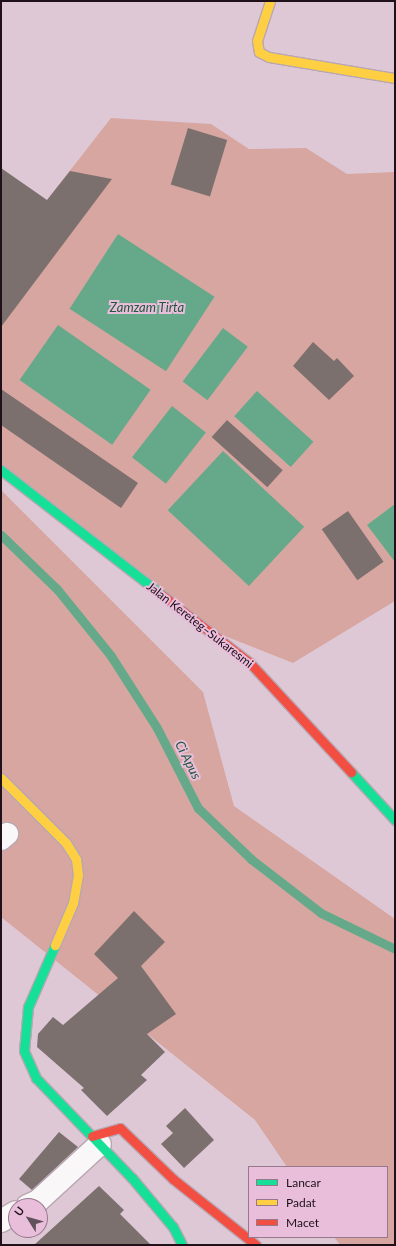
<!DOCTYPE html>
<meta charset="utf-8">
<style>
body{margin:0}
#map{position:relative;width:396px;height:1246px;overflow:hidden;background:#dec8d6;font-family:Lato,sans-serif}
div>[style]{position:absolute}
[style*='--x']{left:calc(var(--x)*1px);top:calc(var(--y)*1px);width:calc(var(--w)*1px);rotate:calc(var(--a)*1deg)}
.green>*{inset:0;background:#d8a6a0}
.water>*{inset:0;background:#65a98a;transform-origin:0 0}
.stream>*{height:9px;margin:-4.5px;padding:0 4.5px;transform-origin:4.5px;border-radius:4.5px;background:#65a98a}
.building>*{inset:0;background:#7c706e;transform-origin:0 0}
.roads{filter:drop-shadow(1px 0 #b8a7b2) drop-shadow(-1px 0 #b8a7b2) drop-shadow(0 1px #b8a7b2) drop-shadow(0 -1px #b8a7b2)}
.street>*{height:22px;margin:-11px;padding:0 11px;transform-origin:11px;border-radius:11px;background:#faf7f9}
.fast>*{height:9px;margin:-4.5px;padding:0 4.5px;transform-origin:4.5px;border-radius:4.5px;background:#16e098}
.slow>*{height:9px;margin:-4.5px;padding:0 4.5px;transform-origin:4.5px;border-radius:4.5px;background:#ffcf43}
.jam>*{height:9px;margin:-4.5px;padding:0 4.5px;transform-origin:4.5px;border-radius:4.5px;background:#f24e42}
span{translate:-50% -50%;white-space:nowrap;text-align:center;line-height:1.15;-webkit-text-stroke:4px #e8beda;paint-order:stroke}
.street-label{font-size:12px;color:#1f101a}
.water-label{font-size:13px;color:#20563b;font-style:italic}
.frame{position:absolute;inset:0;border:2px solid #1f101a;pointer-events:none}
.legend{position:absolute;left:248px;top:1166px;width:140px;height:72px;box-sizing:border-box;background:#e8beda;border:1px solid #98788d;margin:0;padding:5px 7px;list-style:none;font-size:12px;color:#1f101a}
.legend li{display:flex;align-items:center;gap:8px;height:20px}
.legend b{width:20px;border:1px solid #98788d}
.north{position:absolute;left:8px;top:1198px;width:40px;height:40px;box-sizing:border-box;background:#e8beda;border:1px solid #98788d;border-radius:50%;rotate:307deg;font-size:11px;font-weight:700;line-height:16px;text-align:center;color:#1f101a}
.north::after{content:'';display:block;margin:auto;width:14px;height:18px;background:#62505c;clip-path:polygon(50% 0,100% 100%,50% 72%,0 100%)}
</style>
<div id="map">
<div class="green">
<div style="clip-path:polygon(111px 118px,211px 124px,249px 149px,306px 148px,347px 174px,395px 172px,395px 601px,293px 663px,207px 629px,1px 471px,1px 259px)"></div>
<div style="clip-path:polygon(1px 490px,203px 692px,234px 806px,395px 919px,395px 1245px,340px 1245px,334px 1237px,387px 1237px,387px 1167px,287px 1167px,255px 1120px,1px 917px)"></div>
</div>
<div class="water">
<div style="left:118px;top:234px;width:115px;height:89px;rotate:33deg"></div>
<div style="left:58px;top:325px;width:113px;height:67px;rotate:35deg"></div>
<div style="left:223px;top:328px;width:31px;height:67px;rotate:37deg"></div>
<div style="left:257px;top:391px;width:76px;height:34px;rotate:42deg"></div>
<div style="left:172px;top:406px;width:43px;height:65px;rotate:38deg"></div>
<div style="left:223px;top:451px;width:111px;height:81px;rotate:43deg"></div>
<div style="clip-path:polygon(395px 504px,395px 562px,367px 525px)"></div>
</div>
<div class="stream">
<div style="--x:1;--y:535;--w:78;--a:44"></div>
<div style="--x:57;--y:589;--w:86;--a:51.1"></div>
<div style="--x:111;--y:656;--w:85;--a:57.4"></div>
<div style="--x:157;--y:728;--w:90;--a:62.9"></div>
<div style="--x:198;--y:808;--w:74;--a:43.9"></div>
<div style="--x:251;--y:859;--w:88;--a:37.6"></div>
<div style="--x:321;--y:913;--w:82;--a:25.9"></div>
</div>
<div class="building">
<div style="left:188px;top:128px;width:41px;height:59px;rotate:17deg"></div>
<div style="clip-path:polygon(1px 168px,47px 200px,70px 171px,112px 179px,1px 327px)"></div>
<div style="clip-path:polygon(313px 342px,334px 361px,337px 358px,354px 376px,329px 400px,293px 366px)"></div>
<div style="clip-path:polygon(1px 389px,138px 483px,121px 508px,1px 425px)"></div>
<div style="left:227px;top:420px;width:75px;height:23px;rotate:42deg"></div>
<div style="left:348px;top:511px;width:62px;height:32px;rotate:55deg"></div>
<div style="clip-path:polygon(134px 911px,165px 942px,141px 966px,176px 1014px,147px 1034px,165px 1052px,141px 1075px,147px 1080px,107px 1116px,81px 1090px,84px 1088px,37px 1047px,38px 1034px,53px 1017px,63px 1025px,118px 978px,94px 954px)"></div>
<div style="clip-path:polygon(185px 1108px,214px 1140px,184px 1168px,161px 1144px,173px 1133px,166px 1126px)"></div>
<div style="clip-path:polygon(59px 1132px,78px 1147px,32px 1190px,19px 1179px)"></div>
<div style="clip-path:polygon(99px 1186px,124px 1210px,120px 1214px,151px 1245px,34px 1245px)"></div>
</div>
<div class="roads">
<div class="street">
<div style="--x:1;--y:839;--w:8;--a:-40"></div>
<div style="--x:27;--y:1206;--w:12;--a:-24"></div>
<div style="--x:38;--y:1201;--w:84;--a:-42.6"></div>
<div style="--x:1;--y:1221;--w:17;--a:-31"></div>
</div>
<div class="fast">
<div style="--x:1;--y:470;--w:204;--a:37.8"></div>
<div style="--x:351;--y:772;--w:65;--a:47.5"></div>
<div style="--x:55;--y:945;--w:68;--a:113.5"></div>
<div style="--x:28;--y:1007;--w:44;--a:95.2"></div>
<div style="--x:24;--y:1051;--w:30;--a:66"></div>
<div style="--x:36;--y:1078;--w:139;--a:46.2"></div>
<div style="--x:132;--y:1178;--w:64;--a:50.1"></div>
<div style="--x:173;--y:1227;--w:20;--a:63"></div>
</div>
<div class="slow">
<div style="--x:270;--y:1;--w:42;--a:108"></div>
<div style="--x:257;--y:41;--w:11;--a:80"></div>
<div style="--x:259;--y:52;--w:11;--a:27"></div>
<div style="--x:269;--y:57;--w:128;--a:9.5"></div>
<div style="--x:1;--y:778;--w:92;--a:45"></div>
<div style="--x:66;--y:843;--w:19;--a:58"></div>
<div style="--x:76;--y:859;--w:16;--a:83"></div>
<div style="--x:78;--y:875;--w:28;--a:100"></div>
<div style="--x:73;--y:903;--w:46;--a:113.2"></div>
</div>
<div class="jam">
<div style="--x:162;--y:595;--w:111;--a:37.7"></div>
<div style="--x:250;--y:663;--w:149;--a:47.2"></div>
<div style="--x:92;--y:1136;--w:29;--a:-16"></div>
<div style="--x:120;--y:1128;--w:74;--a:43.9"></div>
<div style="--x:173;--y:1179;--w:106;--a:38.5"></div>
</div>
</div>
<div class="street-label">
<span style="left:200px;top:625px;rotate:38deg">Jalan Kereteg–Sukaresmi</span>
</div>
<div class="water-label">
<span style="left:147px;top:307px">Zamzam Tirta</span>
<span style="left:188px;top:760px;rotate:63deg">Ci Apus</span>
</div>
<div class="frame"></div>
<ul class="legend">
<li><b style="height:5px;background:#16e098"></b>Lancar</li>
<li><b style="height:5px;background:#ffcf43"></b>Padat</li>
<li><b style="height:5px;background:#f24e42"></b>Macet</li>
</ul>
<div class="north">U</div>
</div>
